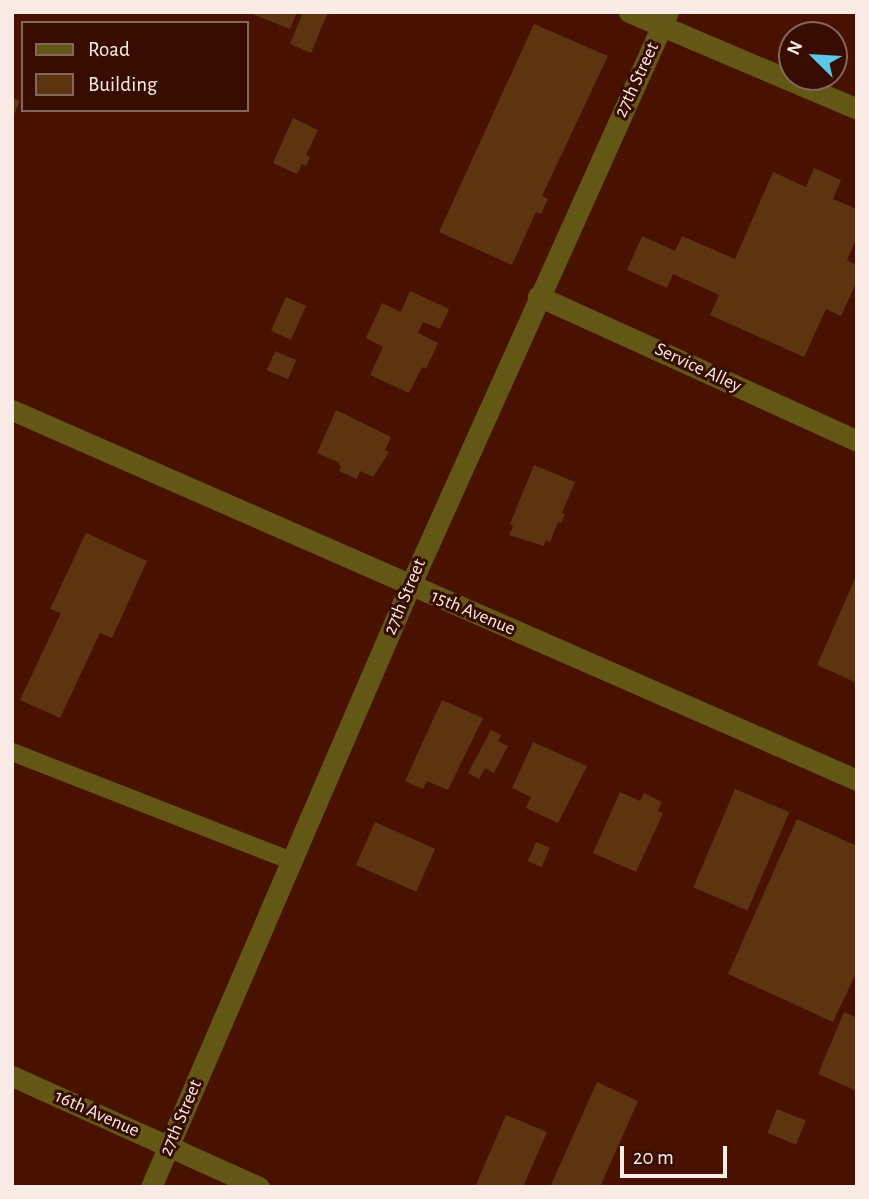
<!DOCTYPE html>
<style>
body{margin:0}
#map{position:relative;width:869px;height:1199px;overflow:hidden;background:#481100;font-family:"Alegreya Sans",sans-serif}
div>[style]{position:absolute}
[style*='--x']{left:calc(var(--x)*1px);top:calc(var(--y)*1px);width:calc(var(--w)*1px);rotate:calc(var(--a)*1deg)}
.building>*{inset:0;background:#5c340f;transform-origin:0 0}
.lane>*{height:18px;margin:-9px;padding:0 9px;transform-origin:9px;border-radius:9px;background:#635715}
.street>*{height:21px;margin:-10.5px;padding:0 10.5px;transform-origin:10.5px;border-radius:10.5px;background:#635715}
span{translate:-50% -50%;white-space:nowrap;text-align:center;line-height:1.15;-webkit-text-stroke:6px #370d02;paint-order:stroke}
.street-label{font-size:19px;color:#faebe6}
.frame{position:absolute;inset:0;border:14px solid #faebe6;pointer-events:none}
.legend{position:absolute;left:21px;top:21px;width:228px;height:91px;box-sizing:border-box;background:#370d02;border:2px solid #85665d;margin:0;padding:9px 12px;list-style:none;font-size:21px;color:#faebe6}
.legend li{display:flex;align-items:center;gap:14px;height:35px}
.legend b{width:35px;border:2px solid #85665d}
.north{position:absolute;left:778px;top:21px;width:70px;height:70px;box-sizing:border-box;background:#370d02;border:2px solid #85665d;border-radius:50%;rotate:294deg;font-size:19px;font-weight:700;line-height:28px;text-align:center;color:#faebe6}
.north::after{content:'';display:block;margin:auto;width:24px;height:32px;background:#5ac8e6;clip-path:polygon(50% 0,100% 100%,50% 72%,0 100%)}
.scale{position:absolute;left:620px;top:1146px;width:107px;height:32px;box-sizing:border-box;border:4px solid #faebe6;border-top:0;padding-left:9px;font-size:21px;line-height:24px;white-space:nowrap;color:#faebe6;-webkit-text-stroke:5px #370d02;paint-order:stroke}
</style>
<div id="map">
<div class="building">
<div style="clip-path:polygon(247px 12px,297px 12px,290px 29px)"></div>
<div style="clip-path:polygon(303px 12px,328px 12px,311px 53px,290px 44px)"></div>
<div style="clip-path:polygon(534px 24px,608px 56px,542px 196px,548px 199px,541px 214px,536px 212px,512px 265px,439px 232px)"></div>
<div style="clip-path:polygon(12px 97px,20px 101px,12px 119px)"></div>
<div style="clip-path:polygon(293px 118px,318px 130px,306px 155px,310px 157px,306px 166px,302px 164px,297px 174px,273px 163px)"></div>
<div style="clip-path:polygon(814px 168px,841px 180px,833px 199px,857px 209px,857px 237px,847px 260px,857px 265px,857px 281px,841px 316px,826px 309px,804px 357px,710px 315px,719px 295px,673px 274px,667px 288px,627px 270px,642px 236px,675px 251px,682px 236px,735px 259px,773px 172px,806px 187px)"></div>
<div style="clip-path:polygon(410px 291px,449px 309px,440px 329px,423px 322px,418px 333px,438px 343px,426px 369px,422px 367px,409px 393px,370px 375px,383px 347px,366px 338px,382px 303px,401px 312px)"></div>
<div style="left:286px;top:297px;width:22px;height:37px;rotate:24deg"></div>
<div style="left:275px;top:351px;width:23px;height:21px;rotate:23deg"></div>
<div style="clip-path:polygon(336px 410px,391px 437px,385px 450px,389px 452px,373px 477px,360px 471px,357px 479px,339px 471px,341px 467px,338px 462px,317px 453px)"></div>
<div style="clip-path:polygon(534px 465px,575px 482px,562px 513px,565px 514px,561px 523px,558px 522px,550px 542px,546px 540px,544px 546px,509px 535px,513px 526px,510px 524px)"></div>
<div style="clip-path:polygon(86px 533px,147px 561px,112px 638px,100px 633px,60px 718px,20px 700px,61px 613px,50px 609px)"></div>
<div style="clip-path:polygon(857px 574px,857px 683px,817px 665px)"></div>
<div style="clip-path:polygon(442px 700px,483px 718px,448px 790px,427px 781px,423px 789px,405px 781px)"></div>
<div style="clip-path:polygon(491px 730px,501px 735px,498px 741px,508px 746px,494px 773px,485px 768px,479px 779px,468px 773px)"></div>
<div style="clip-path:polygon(533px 742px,587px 766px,558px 823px,526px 808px,531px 797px,512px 788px)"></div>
<div style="left:735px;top:789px;width:59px;height:107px;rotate:23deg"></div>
<div style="clip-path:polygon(620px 792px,640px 801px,644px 793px,662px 802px,658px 811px,663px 813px,636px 872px,593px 853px)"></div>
<div style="clip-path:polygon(797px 819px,857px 846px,857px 971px,833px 1022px,728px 974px)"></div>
<div style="left:375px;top:822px;width:66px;height:47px;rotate:24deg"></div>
<div style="left:536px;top:842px;width:15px;height:21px;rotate:23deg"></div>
<div style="clip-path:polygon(844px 1012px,857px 1018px,857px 1091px,818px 1074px)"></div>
<div style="clip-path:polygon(597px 1082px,638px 1101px,600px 1187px,550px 1187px)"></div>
<div style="left:777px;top:1109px;width:31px;height:26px;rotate:22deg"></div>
<div style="clip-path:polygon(506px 1115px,547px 1132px,523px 1187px,475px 1187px)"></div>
</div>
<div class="lane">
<div style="--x:12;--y:752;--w:300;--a:21.3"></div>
</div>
<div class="street">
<div style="--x:629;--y:12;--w:248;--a:23"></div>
<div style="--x:538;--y:296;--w:350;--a:24.4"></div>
<div style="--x:12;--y:410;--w:922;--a:23.65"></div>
<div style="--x:12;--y:1076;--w:271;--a:24.2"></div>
<div style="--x:151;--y:1187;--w:654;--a:-66.69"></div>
<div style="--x:410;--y:586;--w:629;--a:-65.8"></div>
</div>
<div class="street-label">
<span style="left:637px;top:80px;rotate:-65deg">27th Street</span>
<span style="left:698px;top:368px;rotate:25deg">Service Alley</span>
<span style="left:405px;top:597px;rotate:-67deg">27th Street</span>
<span style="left:473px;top:613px;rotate:23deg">15th Avenue</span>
<span style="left:97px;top:1114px;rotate:24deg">16th Avenue</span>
<span style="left:181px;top:1118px;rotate:-67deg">27th Street</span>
</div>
<div class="frame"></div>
<ul class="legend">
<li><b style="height:9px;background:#635715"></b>Road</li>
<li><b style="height:19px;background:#5c340f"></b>Building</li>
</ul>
<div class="north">N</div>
<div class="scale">20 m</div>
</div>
